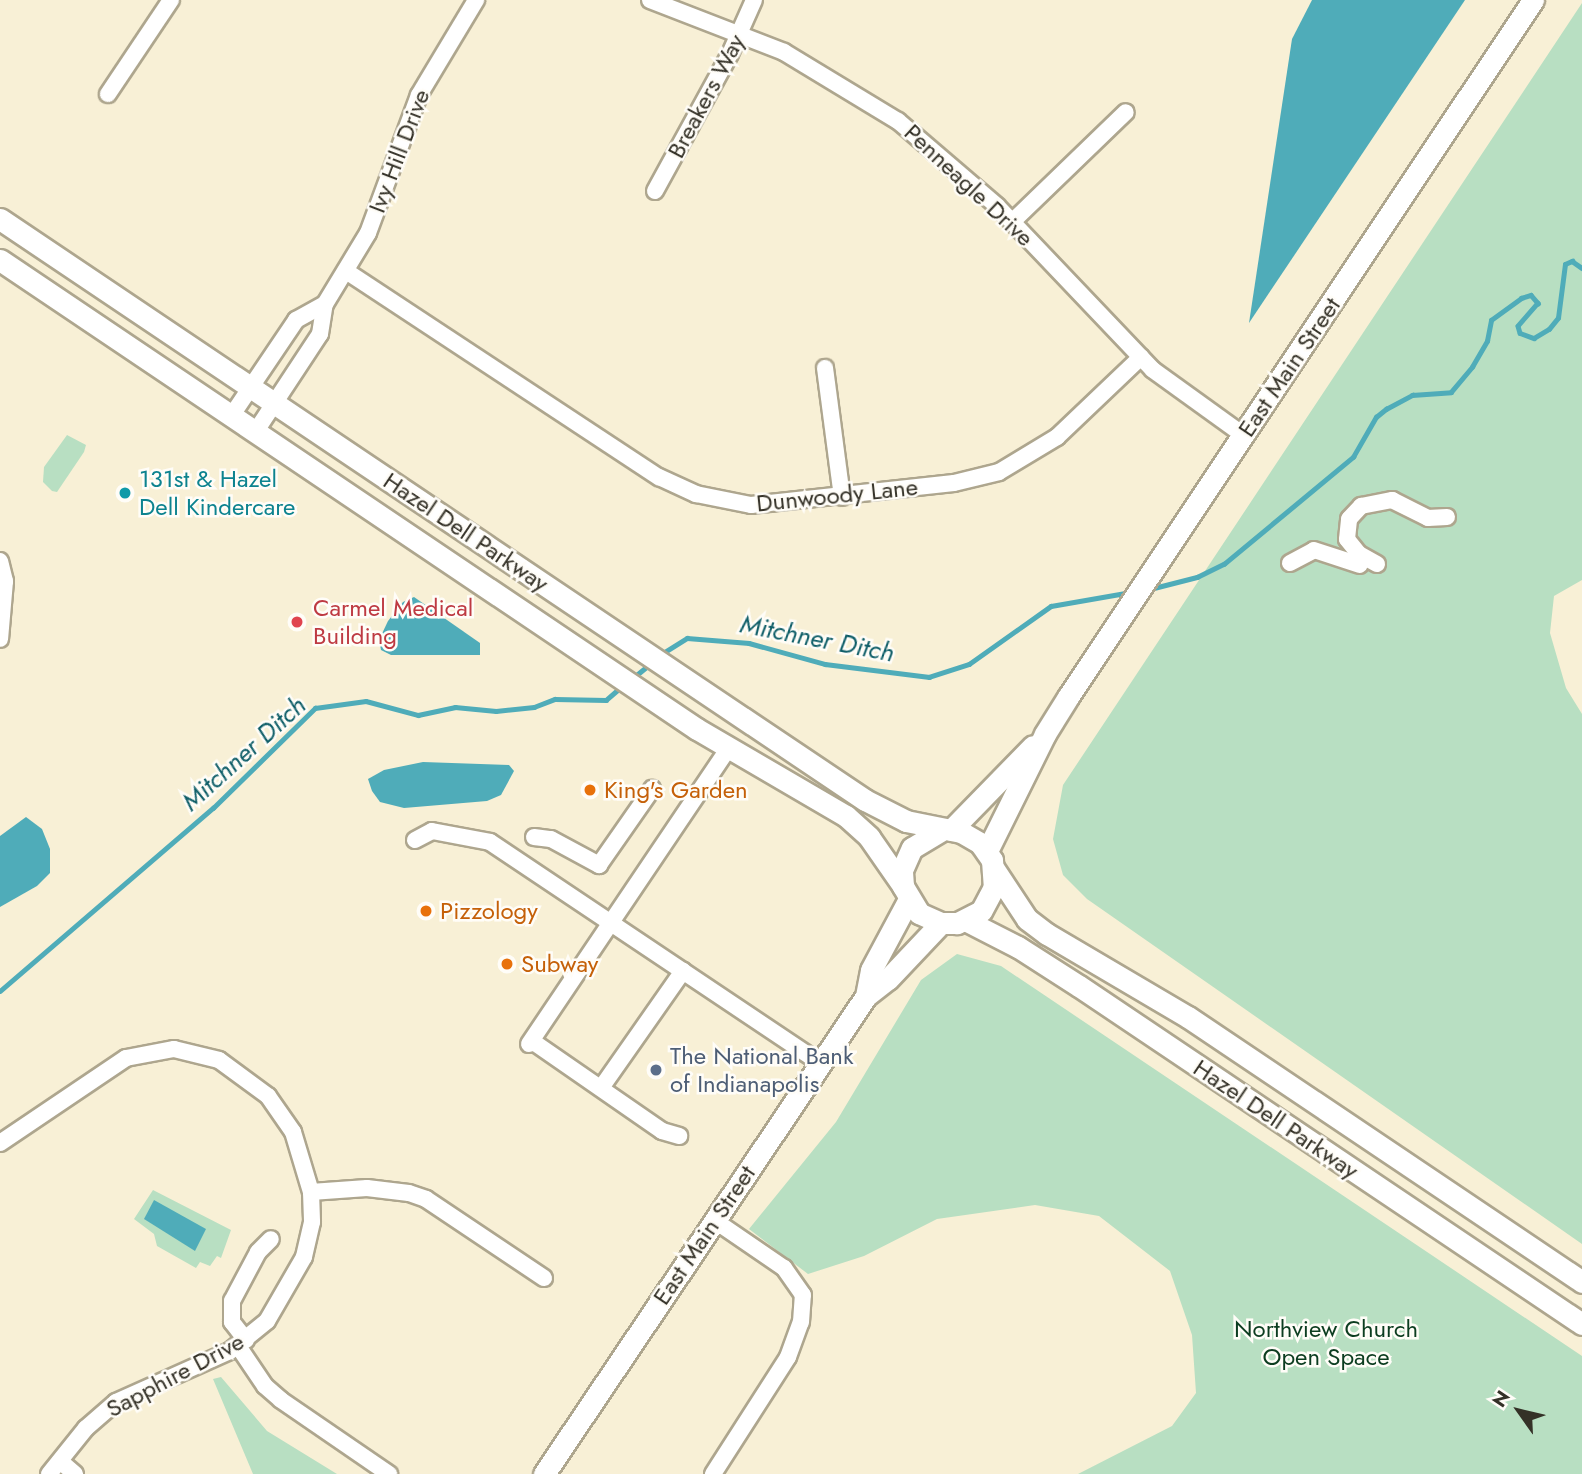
<!DOCTYPE html>
<style>
body{margin:0}
#map{position:relative;width:1582px;height:1474px;overflow:hidden;background:#f8f0d6;font-family:Jost,sans-serif}
div>[style]{position:absolute}
[style*='--x']{left:calc(var(--x)*1px);top:calc(var(--y)*1px);width:calc(var(--w)*1px);rotate:calc(var(--a)*1deg)}
.green>*{inset:0;background:#b8dfc2}
.water>*{inset:0;background:#4facb9}
.stream>*{height:4.5px;margin:-2.25px;padding:0 2.25px;transform-origin:2.25px;border-radius:2.25px;background:#4facb9}
.roads{filter:drop-shadow(2px 0 #aea68e) drop-shadow(-2px 0 #aea68e) drop-shadow(0 2px #aea68e) drop-shadow(0 -2px #aea68e)}
.minor>*{height:16px;margin:-8px;padding:0 8px;transform-origin:8px;border-radius:8px;background:#fff}
.major>*{height:21px;margin:-10.5px;padding:0 10.5px;transform-origin:10.5px;border-radius:10.5px;background:#fff}
.dots>*{width:19px;height:19px;translate:-50% -50%;box-sizing:border-box;border:4px solid #fffdf8;border-radius:50%}
span{translate:-50% -50%;white-space:nowrap;text-align:center;line-height:1.15;-webkit-text-stroke:5px #fffdf8;paint-order:stroke}
.street-label{font-size:24px;color:#343127}
.culture-label{font-size:24px;color:#0d838f}
.left{translate:0 -50%;text-align:left}
.health-label{font-size:24px;color:#be3a42}
.food-label{font-size:24px;color:#c56008}
.service-label{font-size:24px;color:#4e5e75}
.park-label{font-size:24px;color:#0c3d20}
.water-label{font-size:26px;color:#0f5e68;font-style:italic}
.north{position:absolute;left:1484px;top:1376px;width:70px;height:70px;-webkit-text-stroke:5px #fffdf8;paint-order:stroke;rotate:304deg;font-size:19px;font-weight:700;line-height:28px;text-align:center;color:#343127}
.north::after{content:'';display:block;margin:auto;width:24px;height:32px;background:#343127;clip-path:polygon(50% 0,100% 100%,50% 72%,0 100%)}
</style>
<div id="map">
<div class="green">
<div style="clip-path:polygon(1582px 3px,1582px 580px,1554px 596px,1550px 633px,1566px 688px,1582px 714px,1582px 1244px,1087px 899px,1063px 875px,1053px 839px,1063px 785px)"></div>
<div style="clip-path:polygon(67px 435px,86px 445px,84px 452px,57px 492px,52px 491px,43px 482px,44px 467px)"></div>
<div style="clip-path:polygon(957px 954px,1001px 966px,1582px 1356px,1582px 1474px,1078px 1474px,1172px 1426px,1196px 1393px,1192px 1335px,1170px 1271px,1099px 1216px,1035px 1205px,937px 1219px,864px 1256px,808px 1274px,749px 1229px,836px 1122px,921px 980px)"></div>
<div style="clip-path:polygon(153px 1190px,231px 1230px,221px 1258px,217px 1256px,210px 1266px,200px 1262px,196px 1268px,157px 1246px,154px 1234px,134px 1219px)"></div>
<div style="clip-path:polygon(221px 1377px,267px 1431px,337px 1474px,253px 1474px,213px 1379px)"></div>
</div>
<div class="water">
<div style="clip-path:polygon(1312px 0,1465px 0,1249px 323px,1292px 39px)"></div>
<div style="clip-path:polygon(414px 597px,480px 643px,480px 655px,391px 655px,381px 650px,379px 640px,388px 621px,403px 602px)"></div>
<div style="clip-path:polygon(423px 762px,509px 765px,514px 771px,501px 795px,487px 801px,404px 808px,380px 802px,372px 791px,368px 779px,384px 770px)"></div>
<div style="clip-path:polygon(26px 817px,42px 829px,50px 849px,50px 873px,37px 886px,0 907px,0 836px)"></div>
<div style="clip-path:polygon(154px 1200px,206px 1229px,195px 1251px,144px 1219px)"></div>
</div>
<div class="stream">
<div style="--x:1150;--y:589;--w:49;--a:-14.3"></div>
<div style="--x:1197;--y:577;--w:30;--a:-26"></div>
<div style="--x:1224;--y:564;--w:168;--a:-39.7"></div>
<div style="--x:1353;--y:457;--w:46;--a:-60.1"></div>
<div style="--x:1376;--y:417;--w:13;--a:-39"></div>
<div style="--x:1386;--y:409;--w:30;--a:-28"></div>
<div style="--x:1412;--y:395;--w:39;--a:-4"></div>
<div style="--x:1451;--y:392;--w:33;--a:-50"></div>
<div style="--x:1472;--y:367;--w:30;--a:-60"></div>
<div style="--x:1487;--y:341;--w:21;--a:-79"></div>
<div style="--x:1491;--y:320;--w:37;--a:-36"></div>
<div style="--x:1521;--y:298;--w:10;--a:-17"></div>
<div style="--x:1531;--y:295;--w:11;--a:49"></div>
<div style="--x:1538;--y:303;--w:30;--a:131"></div>
<div style="--x:1518;--y:326;--w:7;--a:74"></div>
<div style="--x:1520;--y:333;--w:15;--a:20"></div>
<div style="--x:1534;--y:338;--w:17;--a:-31"></div>
<div style="--x:1549;--y:329;--w:14;--a:-51"></div>
<div style="--x:1558;--y:318;--w:54;--a:-82.6"></div>
<div style="--x:1565;--y:264;--w:8;--a:-23"></div>
<div style="--x:1572;--y:261;--w:12;--a:35"></div>
<div style="--x:660;--y:655;--w:32;--a:-32"></div>
<div style="--x:687;--y:638;--w:62;--a:4.6"></div>
<div style="--x:749;--y:643;--w:79;--a:15.4"></div>
<div style="--x:825;--y:664;--w:105;--a:7.1"></div>
<div style="--x:929;--y:677;--w:42;--a:-18"></div>
<div style="--x:969;--y:664;--w:100;--a:-35.3"></div>
<div style="--x:1051;--y:606;--w:81;--a:-9.9"></div>
<div style="--x:634;--y:677;--w:22;--a:-39"></div>
<div style="--x:0;--y:991;--w:281;--a:-40.7"></div>
<div style="--x:213;--y:808;--w:143;--a:-44.4"></div>
<div style="--x:315;--y:708;--w:51;--a:-7.8"></div>
<div style="--x:366;--y:701;--w:54;--a:15.1"></div>
<div style="--x:418;--y:715;--w:38;--a:-12"></div>
<div style="--x:455;--y:707;--w:41;--a:5.6"></div>
<div style="--x:496;--y:711;--w:38;--a:-6"></div>
<div style="--x:534;--y:707;--w:22;--a:-21"></div>
<div style="--x:555;--y:699;--w:51;--a:1.1"></div>
<div style="--x:606;--y:700;--w:20;--a:-41"></div>
</div>
<div class="roads">
<div class="minor">
<div style="--x:650;--y:0;--w:144;--a:21.2"></div>
<div style="--x:784;--y:52;--w:133;--a:31.2"></div>
<div style="--x:898;--y:121;--w:130;--a:40.6"></div>
<div style="--x:997;--y:206;--w:226;--a:46.4"></div>
<div style="--x:1153;--y:370;--w:111;--a:35.8"></div>
<div style="--x:108;--y:94;--w:113;--a:-56.2"></div>
<div style="--x:655;--y:191;--w:156;--a:-61.3"></div>
<div style="--x:730;--y:54;--w:59;--a:-66"></div>
<div style="--x:1012;--y:222;--w:158;--a:-44"></div>
<div style="--x:346;--y:271;--w:375;--a:33.4"></div>
<div style="--x:659;--y:477;--w:41;--a:24.7"></div>
<div style="--x:696;--y:494;--w:56;--a:11.3"></div>
<div style="--x:751;--y:505;--w:204;--a:-6.2"></div>
<div style="--x:954;--y:483;--w:46;--a:-13.7"></div>
<div style="--x:999;--y:472;--w:68;--a:-31.1"></div>
<div style="--x:1057;--y:437;--w:116;--a:-43.6"></div>
<div style="--x:825;--y:368;--w:130;--a:82.5"></div>
<div style="--x:232;--y:415;--w:115;--a:-56"></div>
<div style="--x:296;--y:320;--w:33;--a:-29"></div>
<div style="--x:256;--y:431;--w:116;--a:-56.6"></div>
<div style="--x:320;--y:334;--w:30;--a:-81"></div>
<div style="--x:325;--y:304;--w:83;--a:-58.8"></div>
<div style="--x:368;--y:233;--w:147;--a:-69.7"></div>
<div style="--x:419;--y:95;--w:111;--a:-59"></div>
<div style="--x:0;--y:561;--w:21;--a:76"></div>
<div style="--x:5;--y:581;--w:58;--a:94.9"></div>
<div style="--x:1290;--y:563;--w:27;--a:-28"></div>
<div style="--x:1314;--y:550;--w:48;--a:18.1"></div>
<div style="--x:1377;--y:564;--w:21;--a:-151"></div>
<div style="--x:1359;--y:554;--w:19;--a:-129"></div>
<div style="--x:1347;--y:539;--w:20;--a:-84"></div>
<div style="--x:1349;--y:519;--w:18;--a:-47"></div>
<div style="--x:1361;--y:506;--w:32;--a:-11"></div>
<div style="--x:1392;--y:500;--w:40;--a:26.6"></div>
<div style="--x:1428;--y:518;--w:19;--a:-3"></div>
<div style="--x:534;--y:837;--w:17;--a:7"></div>
<div style="--x:551;--y:839;--w:55;--a:28.4"></div>
<div style="--x:599;--y:865;--w:93;--a:-55.1"></div>
<div style="--x:415;--y:840;--w:19;--a:-28"></div>
<div style="--x:432;--y:831;--w:59;--a:10.7"></div>
<div style="--x:490;--y:842;--w:397;--a:33.8"></div>
<div style="--x:532;--y:1041;--w:158;--a:34.7"></div>
<div style="--x:662;--y:1131;--w:18;--a:16"></div>
<div style="--x:529;--y:1044;--w:356;--a:-56"></div>
<div style="--x:601;--y:1088;--w:143;--a:-55"></div>
<div style="--x:0;--y:1143;--w:152;--a:-34"></div>
<div style="--x:126;--y:1058;--w:49;--a:-10.6"></div>
<div style="--x:174;--y:1049;--w:46;--a:13.7"></div>
<div style="--x:219;--y:1060;--w:61;--a:36.3"></div>
<div style="--x:268;--y:1096;--w:44;--a:55.2"></div>
<div style="--x:293;--y:1132;--w:63;--a:73.3"></div>
<div style="--x:311;--y:1192;--w:30;--a:88"></div>
<div style="--x:312;--y:1222;--w:36;--a:103"></div>
<div style="--x:304;--y:1257;--w:74;--a:120"></div>
<div style="--x:267;--y:1321;--w:48;--a:141"></div>
<div style="--x:230;--y:1351;--w:125;--a:155.9"></div>
<div style="--x:116;--y:1402;--w:40;--a:139"></div>
<div style="--x:86;--y:1428;--w:59;--a:128.8"></div>
<div style="--x:311;--y:1192;--w:56;--a:-4.1"></div>
<div style="--x:367;--y:1188;--w:42;--a:6.8"></div>
<div style="--x:409;--y:1193;--w:18;--a:19"></div>
<div style="--x:426;--y:1199;--w:142;--a:33.8"></div>
<div style="--x:246;--y:1340;--w:23;--a:-128"></div>
<div style="--x:232;--y:1322;--w:21;--a:-90"></div>
<div style="--x:232;--y:1301;--w:55;--a:-62"></div>
<div style="--x:258;--y:1252;--w:18;--a:-45"></div>
<div style="--x:238;--y:1346;--w:48;--a:56"></div>
<div style="--x:265;--y:1386;--w:21;--a:41"></div>
<div style="--x:281;--y:1400;--w:131;--a:34.4"></div>
<div style="--x:60;--y:1461;--w:20;--a:41"></div>
<div style="--x:713;--y:1474;--w:139;--a:-57.3"></div>
<div style="--x:788;--y:1357;--w:37;--a:-70"></div>
<div style="--x:801;--y:1322;--w:27;--a:-86"></div>
<div style="--x:803;--y:1295;--w:33;--a:-125"></div>
<div style="--x:784;--y:1268;--w:85;--a:-145.6"></div>
</div>
<div class="major">
<div style="--x:0;--y:219;--w:1042;--a:33.89"></div>
<div style="--x:865;--y:800;--w:46;--a:27.1"></div>
<div style="--x:906;--y:821;--w:56;--a:11.3"></div>
<div style="--x:961;--y:832;--w:22;--a:30"></div>
<div style="--x:980;--y:843;--w:21;--a:55"></div>
<div style="--x:992;--y:860;--w:27;--a:86"></div>
<div style="--x:994;--y:887;--w:27;--a:118"></div>
<div style="--x:981;--y:911;--w:27;--a:153"></div>
<div style="--x:957;--y:923;--w:16;--a:180"></div>
<div style="--x:941;--y:923;--w:24;--a:-156"></div>
<div style="--x:919;--y:913;--w:31;--a:-121"></div>
<div style="--x:903;--y:886;--w:16;--a:-94"></div>
<div style="--x:902;--y:870;--w:24;--a:-66"></div>
<div style="--x:912;--y:848;--w:33;--a:-31"></div>
<div style="--x:0;--y:260;--w:840;--a:33.94"></div>
<div style="--x:697;--y:729;--w:173;--a:30.3"></div>
<div style="--x:846;--y:816;--w:31;--a:42"></div>
<div style="--x:869;--y:837;--w:60;--a:55.2"></div>
<div style="--x:951;--y:830;--w:117;--a:-45.7"></div>
<div style="--x:987;--y:851;--w:131;--a:-63.6"></div>
<div style="--x:1045;--y:734;--w:44;--a:-58.1"></div>
<div style="--x:1068;--y:697;--w:838;--a:-56.29"></div>
<div style="--x:994;--y:869;--w:60;--a:56.6"></div>
<div style="--x:1027;--y:919;--w:25;--a:37"></div>
<div style="--x:1047;--y:934;--w:164;--a:30.5"></div>
<div style="--x:1188;--y:1017;--w:475;--a:33.9"></div>
<div style="--x:965;--y:920;--w:59;--a:27"></div>
<div style="--x:1018;--y:947;--w:72;--a:32.6"></div>
<div style="--x:1079;--y:986;--w:606;--a:33.9"></div>
<div style="--x:866;--y:996;--w:26;--a:-79"></div>
<div style="--x:871;--y:970;--w:78;--a:-61.8"></div>
<div style="--x:544;--y:1474;--w:576;--a:-56.03"></div>
<div style="--x:866;--y:996;--w:28;--a:-38"></div>
<div style="--x:888;--y:979;--w:77;--a:-46.6"></div>
</div>
</div>
<div class="dots">
<div style="left:125px;top:493px;background:#0f9aa8"></div>
<div style="left:297px;top:622px;background:#e0444e"></div>
<div style="left:590px;top:790px;background:#e8710a"></div>
<div style="left:426px;top:911px;background:#e8710a"></div>
<div style="left:507px;top:964px;background:#e8710a"></div>
<div style="left:656px;top:1070px;background:#5c6f8a"></div>
</div>
<div class="street-label">
<span style="left:706px;top:96px;rotate:-62deg">Breakers Way</span>
<span style="left:399px;top:151px;rotate:-69deg">Ivy Hill Drive</span>
<span style="left:969px;top:185px;rotate:43deg">Penneagle Drive</span>
<span style="left:1289px;top:367px;rotate:-56deg">East Main Street</span>
<span style="left:837px;top:495px;rotate:-6deg">Dunwoody Lane</span>
<span style="left:466px;top:532px;rotate:34deg">Hazel Dell Parkway</span>
<span style="left:1276px;top:1119px;rotate:34deg">Hazel Dell Parkway</span>
<span style="left:704px;top:1235px;rotate:-56deg">East Main Street</span>
<span style="left:175px;top:1375px;rotate:-28deg">Sapphire Drive</span>
</div>
<div class="culture-label">
<span class="left" style="left:139px;top:493px">131st &amp; Hazel<br>Dell Kindercare</span>
</div>
<div class="health-label">
<span class="left" style="left:313px;top:622px">Carmel Medical<br>Building</span>
</div>
<div class="food-label">
<span class="left" style="left:604px;top:790px">King's Garden</span>
<span class="left" style="left:440px;top:911px">Pizzology</span>
<span class="left" style="left:521px;top:964px">Subway</span>
</div>
<div class="service-label">
<span class="left" style="left:670px;top:1070px">The National Bank<br>of Indianapolis</span>
</div>
<div class="park-label">
<span style="left:1326px;top:1343px">Northview Church<br>Open Space</span>
</div>
<div class="water-label">
<span style="left:817px;top:639px;rotate:11deg">Mitchner Ditch</span>
<span style="left:244px;top:754px;rotate:-42deg">Mitchner Ditch</span>
</div>
<div class="north">N</div>
</div>
